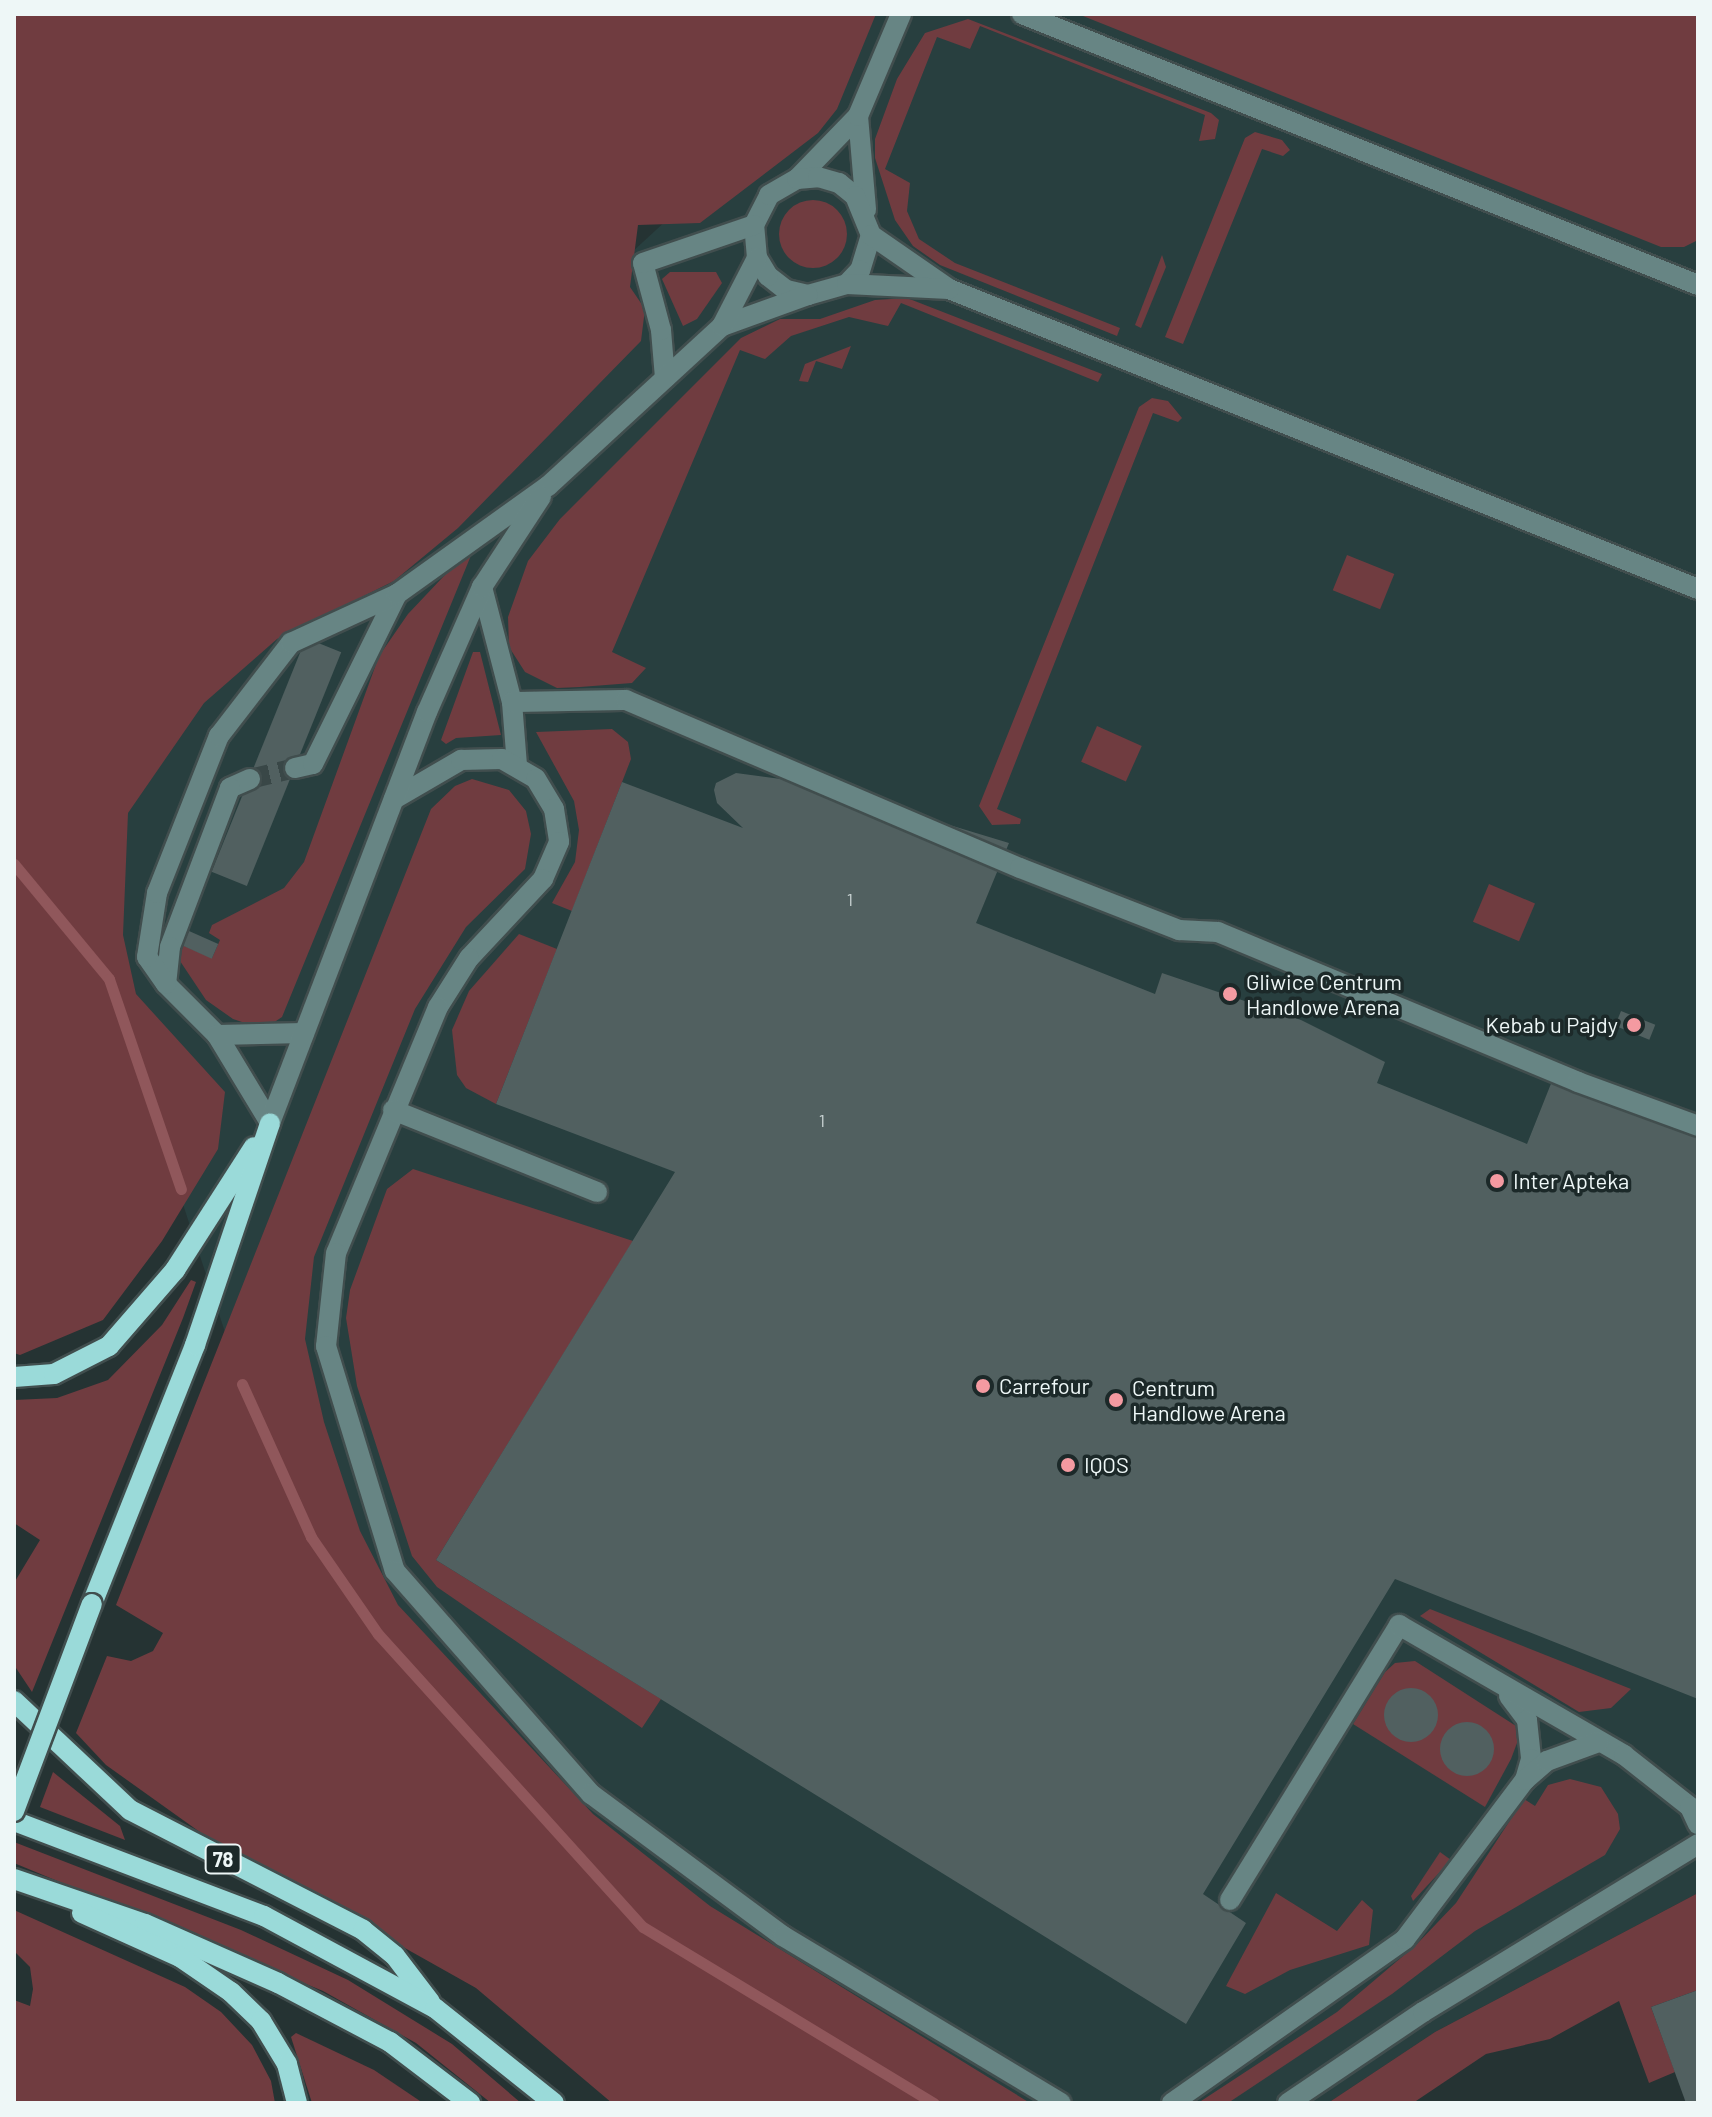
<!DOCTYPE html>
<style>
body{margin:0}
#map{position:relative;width:1712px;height:2117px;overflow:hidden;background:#253333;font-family:Barlow,sans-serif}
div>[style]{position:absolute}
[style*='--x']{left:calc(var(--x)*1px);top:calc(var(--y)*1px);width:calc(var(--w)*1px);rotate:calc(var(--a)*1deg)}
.built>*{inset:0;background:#283f3f}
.green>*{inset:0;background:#703c40;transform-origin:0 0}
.round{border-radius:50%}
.stream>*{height:11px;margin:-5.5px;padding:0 5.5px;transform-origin:5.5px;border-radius:5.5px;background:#90575b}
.building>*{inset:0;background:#516060;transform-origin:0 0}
.minor-tunnel>*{height:20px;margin-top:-10px;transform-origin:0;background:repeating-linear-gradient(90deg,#394747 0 20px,transparent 0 30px)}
.roads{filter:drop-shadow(2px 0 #414e4e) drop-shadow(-2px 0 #414e4e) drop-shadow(0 2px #414e4e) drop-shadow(0 -2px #414e4e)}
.minor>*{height:20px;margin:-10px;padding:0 10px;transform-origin:10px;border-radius:10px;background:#678584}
.major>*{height:20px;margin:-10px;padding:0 10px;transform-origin:10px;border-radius:10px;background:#9adad9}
.bridges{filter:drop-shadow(2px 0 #414e4e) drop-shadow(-2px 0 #414e4e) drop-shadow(0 2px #414e4e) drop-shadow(0 -2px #414e4e)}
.major-bridge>*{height:20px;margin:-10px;padding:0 10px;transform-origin:10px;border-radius:10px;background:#9adad9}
.dots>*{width:22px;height:22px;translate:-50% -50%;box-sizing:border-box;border:4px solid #1c2929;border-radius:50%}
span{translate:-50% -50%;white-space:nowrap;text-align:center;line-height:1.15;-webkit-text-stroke:7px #1c2929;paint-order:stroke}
.number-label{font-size:18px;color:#c7d1d1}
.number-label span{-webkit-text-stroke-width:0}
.shield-label span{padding:2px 6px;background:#1c2929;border:2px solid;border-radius:6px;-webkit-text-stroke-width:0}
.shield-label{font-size:20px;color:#eef7f7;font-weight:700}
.poi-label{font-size:22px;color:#eef7f7}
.left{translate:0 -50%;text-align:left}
.right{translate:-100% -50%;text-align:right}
.frame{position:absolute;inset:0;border:16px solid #eef7f7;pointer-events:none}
</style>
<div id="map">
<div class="built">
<div style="clip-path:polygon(835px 14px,1698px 14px,1698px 1893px,1435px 2032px,1328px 2103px,934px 2103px,378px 1634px,242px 1384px,109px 979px,116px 786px,631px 253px,810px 88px)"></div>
</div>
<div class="green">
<div style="clip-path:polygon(14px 14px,876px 14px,837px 109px,818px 133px,700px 223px,638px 225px,630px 287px,645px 309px,641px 341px,458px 528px,394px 581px,277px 639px,204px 703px,128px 813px,123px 935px,136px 994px,225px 1092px,218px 1149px,162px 1241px,103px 1320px,20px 1355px,14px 1353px)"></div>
<div style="clip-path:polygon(1078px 14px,1698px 14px,1698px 240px,1684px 247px,1661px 247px)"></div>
<div style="clip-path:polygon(968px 19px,1211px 113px,1219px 120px,1215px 139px,1199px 141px,1205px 115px,980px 26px,970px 49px,937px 37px,885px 169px,910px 183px,907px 211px,919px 239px,955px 263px,1120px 328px,1117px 336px,940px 265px,913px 246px,895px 220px,875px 158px,875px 139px,897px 79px,925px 33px)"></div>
<div style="clip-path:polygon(1255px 132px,1282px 140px,1290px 150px,1283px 156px,1262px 149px,1183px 344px,1165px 337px,1245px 138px)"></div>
<div class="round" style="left:779px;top:200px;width:68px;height:68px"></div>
<div style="clip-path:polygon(1162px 255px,1166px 267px,1141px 328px,1135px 325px)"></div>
<div style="clip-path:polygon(670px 272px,716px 272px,722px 283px,697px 319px,683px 326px,662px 279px)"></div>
<div style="clip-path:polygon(907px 298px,1102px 374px,1098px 382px,901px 303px,888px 326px,849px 317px,791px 336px,765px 359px,740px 350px,612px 652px,646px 668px,632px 683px,580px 687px,557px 688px,525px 672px,509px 647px,508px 617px,528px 561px,560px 519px,741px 338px,780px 319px,820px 319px,875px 300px)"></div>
<div style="clip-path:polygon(851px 346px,842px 369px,816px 361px,808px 382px,799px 381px,805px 364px)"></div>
<div style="clip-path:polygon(1152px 398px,1168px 401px,1182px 418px,1178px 422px,1153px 413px,997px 809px,1021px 819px,1020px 824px,992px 825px,979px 806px,1139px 407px)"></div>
<div style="clip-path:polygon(472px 553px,282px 1017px,273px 1023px,251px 1025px,233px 1019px,206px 1000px,180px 961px,182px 945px,212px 958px,220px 940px,209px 933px,212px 925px,284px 888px,304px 862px,379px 656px,408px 614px,459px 560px)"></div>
<div style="left:1347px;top:555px;width:51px;height:38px;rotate:22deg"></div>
<div style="clip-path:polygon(473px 652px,480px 652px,501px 735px,456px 738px,446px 744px,441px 740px)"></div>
<div style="left:1097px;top:726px;width:49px;height:39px;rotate:24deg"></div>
<div style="clip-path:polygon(612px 729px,628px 742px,631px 759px,572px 911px,552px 903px,575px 862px,579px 830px,574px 801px,536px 732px)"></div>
<div style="clip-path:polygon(472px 779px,509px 790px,526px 811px,531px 834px,525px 869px,466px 927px,415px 1009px,314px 1257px,305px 1339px,324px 1422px,360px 1531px,398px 1605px,593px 1814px,710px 1906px,1030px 2103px,612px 2103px,476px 1988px,204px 1835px,106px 1765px,76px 1733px,107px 1656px,131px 1661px,153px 1651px,163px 1633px,116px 1605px,431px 809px,455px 786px)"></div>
<div style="left:1489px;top:884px;width:50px;height:41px;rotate:23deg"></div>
<div style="clip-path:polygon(519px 934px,557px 949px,496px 1104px,466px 1088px,457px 1075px,452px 1030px,469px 991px)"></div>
<div style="clip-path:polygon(413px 1169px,633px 1241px,436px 1560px,661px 1699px,642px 1728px,437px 1587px,412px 1556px,357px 1386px,346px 1318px,350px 1290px,387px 1189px)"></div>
<div style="clip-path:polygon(191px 1280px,196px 1282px,183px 1318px,32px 1692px,14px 1665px,14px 1583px,40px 1540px,14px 1523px,14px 1400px,57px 1398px,108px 1380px,162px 1325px)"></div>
<div style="clip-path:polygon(1430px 1609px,1631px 1689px,1611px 1708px,1579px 1712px,1420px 1616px)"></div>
<div style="clip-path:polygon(1415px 1661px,1516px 1726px,1520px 1735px,1511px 1759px,1485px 1807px,1353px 1724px,1385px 1672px,1395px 1663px)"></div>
<div style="clip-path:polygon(53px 1772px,120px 1826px,125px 1840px,40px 1807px)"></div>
<div style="clip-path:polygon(1570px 1779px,1601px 1787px,1618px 1814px,1620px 1829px,1605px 1855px,1475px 1931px,1392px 1994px,1228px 2103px,1198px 2103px,1337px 2012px,1416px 1945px,1456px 1903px,1524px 1799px,1535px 1806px,1548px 1785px)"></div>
<div style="clip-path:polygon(14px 1842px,241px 1930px,348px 1980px,452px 2044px,521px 2103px,491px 2103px,416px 2043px,323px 1991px,14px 1863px)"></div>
<div style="clip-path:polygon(1440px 1852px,1451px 1860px,1413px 1901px,1411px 1896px)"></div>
<div style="clip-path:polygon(1276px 1893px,1337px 1931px,1362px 1900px,1373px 1910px,1369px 1945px,1290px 1970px,1245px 1994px,1226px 1986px)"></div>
<div style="clip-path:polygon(1698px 1893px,1698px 1990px,1651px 2007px,1675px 2072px,1649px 2083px,1619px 2001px,1550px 2039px,1486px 2054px,1413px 2103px,1328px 2103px,1435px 2032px)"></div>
<div style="clip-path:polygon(14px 1910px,185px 1987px,221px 2012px,252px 2045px,271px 2081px,275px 2103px,14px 2103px,14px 2000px,30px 2006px,33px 1989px,30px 1967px,14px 1951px)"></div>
<div style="clip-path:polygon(296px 2033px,374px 2070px,423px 2103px,312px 2103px,291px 2037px)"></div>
</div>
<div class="stream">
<div style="--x:14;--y:864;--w:149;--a:50.4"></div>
<div style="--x:109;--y:979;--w:222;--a:71.1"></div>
<div style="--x:242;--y:1384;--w:168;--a:65.7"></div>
<div style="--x:311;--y:1537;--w:118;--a:55.4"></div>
<div style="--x:378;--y:1634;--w:395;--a:47.9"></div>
<div style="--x:643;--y:1927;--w:340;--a:31.2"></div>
</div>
<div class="building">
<div style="left:306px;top:638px;width:38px;height:252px;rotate:22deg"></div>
<div style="clip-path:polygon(736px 773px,811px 783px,1009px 843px,976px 923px,1155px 994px,1162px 973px,1301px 1020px,1385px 1062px,1377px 1083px,1527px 1144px,1560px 1061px,1698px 1134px,1698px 1699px,1395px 1579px,1203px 1894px,1246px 1923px,1186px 2024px,436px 1560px,675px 1172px,496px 1104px,622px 782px,743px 828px,717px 803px,714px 790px,716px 783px)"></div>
<div style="left:189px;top:931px;width:32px;height:16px;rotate:24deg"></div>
<div style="left:1621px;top:1011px;width:37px;height:16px;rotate:22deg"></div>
<div class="round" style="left:1384px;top:1688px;width:54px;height:54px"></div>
<div class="round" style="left:1440px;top:1722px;width:54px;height:54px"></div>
<div style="clip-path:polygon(1698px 1990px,1698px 2103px,1686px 2103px,1651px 2007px)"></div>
</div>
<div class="minor-tunnel">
<div style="--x:250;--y:779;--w:46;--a:-13.7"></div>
</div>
<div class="roads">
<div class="minor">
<div style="--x:1022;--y:14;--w:728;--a:21.85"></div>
<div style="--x:858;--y:116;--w:94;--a:85.1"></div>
<div style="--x:797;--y:179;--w:88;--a:-45.9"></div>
<div style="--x:858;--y:116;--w:111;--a:-67.1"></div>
<div style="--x:871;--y:235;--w:37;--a:107"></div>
<div style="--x:860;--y:270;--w:19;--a:133"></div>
<div style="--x:847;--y:284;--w:41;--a:164.2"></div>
<div style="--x:808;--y:295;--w:23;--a:-167"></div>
<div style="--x:786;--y:290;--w:23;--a:-142"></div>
<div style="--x:768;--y:276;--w:21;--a:-121"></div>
<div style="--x:757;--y:258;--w:33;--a:-95"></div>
<div style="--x:754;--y:225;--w:34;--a:-63"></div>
<div style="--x:769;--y:195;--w:32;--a:-30"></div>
<div style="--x:797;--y:179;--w:21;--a:-5"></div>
<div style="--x:818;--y:177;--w:22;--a:16"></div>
<div style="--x:839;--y:183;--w:21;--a:39"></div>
<div style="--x:855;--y:196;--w:42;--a:67.7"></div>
<div style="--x:871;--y:235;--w:95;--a:34.7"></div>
<div style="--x:949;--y:289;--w:807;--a:21.83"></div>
<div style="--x:847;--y:284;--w:102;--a:2.8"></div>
<div style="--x:722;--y:326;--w:91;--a:-19.8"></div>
<div style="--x:665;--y:378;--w:48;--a:-94.8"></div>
<div style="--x:661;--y:330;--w:69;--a:-105"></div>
<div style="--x:643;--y:263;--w:117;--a:-18.9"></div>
<div style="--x:482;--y:587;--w:119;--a:75.4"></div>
<div style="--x:512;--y:702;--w:64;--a:85.5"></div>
<div style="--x:512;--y:702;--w:114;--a:-1"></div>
<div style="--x:626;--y:700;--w:428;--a:23.1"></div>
<div style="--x:1020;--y:868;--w:171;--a:21.3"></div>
<div style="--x:1179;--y:930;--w:39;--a:3"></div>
<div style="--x:1218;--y:932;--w:390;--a:22.6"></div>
<div style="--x:1578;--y:1082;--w:128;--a:20.1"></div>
<div style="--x:295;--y:768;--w:18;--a:-13"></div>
<div style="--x:313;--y:764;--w:190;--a:-63.7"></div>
<div style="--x:250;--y:779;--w:22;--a:156"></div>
<div style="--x:230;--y:788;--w:170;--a:110.7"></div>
<div style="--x:170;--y:947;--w:37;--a:96"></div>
<div style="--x:166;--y:984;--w:72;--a:45"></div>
<div style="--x:217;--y:1035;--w:103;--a:58.9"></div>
<div style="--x:394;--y:799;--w:78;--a:-30.2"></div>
<div style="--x:461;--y:760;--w:41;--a:-1.4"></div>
<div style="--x:502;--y:759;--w:39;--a:30"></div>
<div style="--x:536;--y:779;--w:35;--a:59"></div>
<div style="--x:554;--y:809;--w:33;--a:81"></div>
<div style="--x:559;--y:842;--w:40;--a:113.4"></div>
<div style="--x:543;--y:879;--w:108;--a:133.1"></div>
<div style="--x:469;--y:958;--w:58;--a:122.3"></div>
<div style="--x:438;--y:1007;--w:266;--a:112.5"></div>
<div style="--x:336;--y:1253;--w:94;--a:96.1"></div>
<div style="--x:326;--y:1346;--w:235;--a:73"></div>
<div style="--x:395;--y:1571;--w:297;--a:48.7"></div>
<div style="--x:591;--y:1794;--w:239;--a:36.5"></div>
<div style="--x:783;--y:1936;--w:324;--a:31"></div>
<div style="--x:166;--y:984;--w:33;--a:-125"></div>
<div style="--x:147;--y:957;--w:65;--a:-81.1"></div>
<div style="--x:157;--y:893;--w:169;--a:-68.5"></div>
<div style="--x:219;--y:736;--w:118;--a:-52.3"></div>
<div style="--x:291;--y:643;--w:117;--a:-24.8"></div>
<div style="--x:397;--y:594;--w:186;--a:-35.6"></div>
<div style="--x:548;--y:486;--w:236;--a:-42.6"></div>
<div style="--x:722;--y:326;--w:76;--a:-62.8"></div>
<div style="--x:217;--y:1035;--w:87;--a:-1.3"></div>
<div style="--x:393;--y:1110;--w:220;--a:21.9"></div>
<div style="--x:270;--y:1123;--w:440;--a:-69.1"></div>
<div style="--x:427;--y:712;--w:137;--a:-66.3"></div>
<div style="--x:482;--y:587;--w:108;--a:-56.8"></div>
<div style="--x:1509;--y:1696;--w:30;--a:53"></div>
<div style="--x:1527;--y:1720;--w:39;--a:84"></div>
<div style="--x:1531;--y:1759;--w:22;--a:106"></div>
<div style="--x:1230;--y:1900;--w:323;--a:-58.4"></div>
<div style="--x:1399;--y:1625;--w:260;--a:30"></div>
<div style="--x:1624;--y:1755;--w:84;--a:38.2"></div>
<div style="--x:1690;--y:1807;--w:19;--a:65"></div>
<div style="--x:1172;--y:2103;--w:285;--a:-35.1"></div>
<div style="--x:1405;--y:1939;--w:199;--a:-53"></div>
<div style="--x:1525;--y:1780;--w:29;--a:-41"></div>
<div style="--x:1547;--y:1761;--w:55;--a:-20.1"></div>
<div style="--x:1288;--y:2103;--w:163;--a:-34"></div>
<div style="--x:1423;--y:2012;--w:322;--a:-31.4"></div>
</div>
<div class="major">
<div style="--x:14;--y:1377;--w:40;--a:-4.3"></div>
<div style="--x:54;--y:1374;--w:62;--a:-27"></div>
<div style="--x:109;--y:1346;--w:101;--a:-49"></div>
<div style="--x:175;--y:1270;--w:146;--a:-57.3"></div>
<div style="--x:92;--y:1604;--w:279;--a:-68.3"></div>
<div style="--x:195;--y:1345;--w:234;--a:-71.3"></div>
<div style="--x:14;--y:1701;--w:159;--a:43.2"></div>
<div style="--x:130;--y:1810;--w:262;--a:27.2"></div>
<div style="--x:363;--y:1930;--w:41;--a:39.1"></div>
<div style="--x:395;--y:1956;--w:58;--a:52.7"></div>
<div style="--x:14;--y:1821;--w:267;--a:20.8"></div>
<div style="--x:264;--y:1916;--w:194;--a:28.3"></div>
<div style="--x:435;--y:2008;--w:152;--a:38.6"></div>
<div style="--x:14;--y:1879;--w:139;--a:19"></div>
<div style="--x:145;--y:1924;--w:145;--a:23.9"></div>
<div style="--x:278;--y:1983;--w:127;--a:27.8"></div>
<div style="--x:390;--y:2042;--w:101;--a:37.3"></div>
<div style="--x:82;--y:1913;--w:107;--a:24.2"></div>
<div style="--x:180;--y:1957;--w:62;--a:34.5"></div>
<div style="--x:231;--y:1992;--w:42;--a:44"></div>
<div style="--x:261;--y:2021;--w:50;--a:58.8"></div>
<div style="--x:287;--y:2064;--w:40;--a:75.6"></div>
</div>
</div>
<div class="bridges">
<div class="major-bridge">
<div style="--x:14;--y:1811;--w:221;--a:-69.4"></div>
</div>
</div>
<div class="dots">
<div style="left:1230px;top:994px;background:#f49aa1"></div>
<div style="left:1634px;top:1025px;background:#f49aa1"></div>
<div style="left:1497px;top:1181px;background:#f49aa1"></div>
<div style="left:983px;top:1386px;background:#f49aa1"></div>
<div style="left:1116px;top:1400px;background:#f49aa1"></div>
<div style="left:1068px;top:1465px;background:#f49aa1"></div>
</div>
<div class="number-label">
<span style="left:850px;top:899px">1</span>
<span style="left:822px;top:1120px">1</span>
</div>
<div class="shield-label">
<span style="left:223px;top:1859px">78</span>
</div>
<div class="poi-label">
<span class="left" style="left:1246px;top:994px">Gliwice Centrum<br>Handlowe Arena</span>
<span class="right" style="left:1618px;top:1025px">Kebab u Pajdy</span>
<span class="left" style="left:1513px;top:1181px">Inter Apteka</span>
<span class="left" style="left:999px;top:1386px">Carrefour</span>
<span class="left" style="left:1132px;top:1400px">Centrum<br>Handlowe Arena</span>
<span class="left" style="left:1084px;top:1465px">IQOS</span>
</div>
<div class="frame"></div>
</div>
